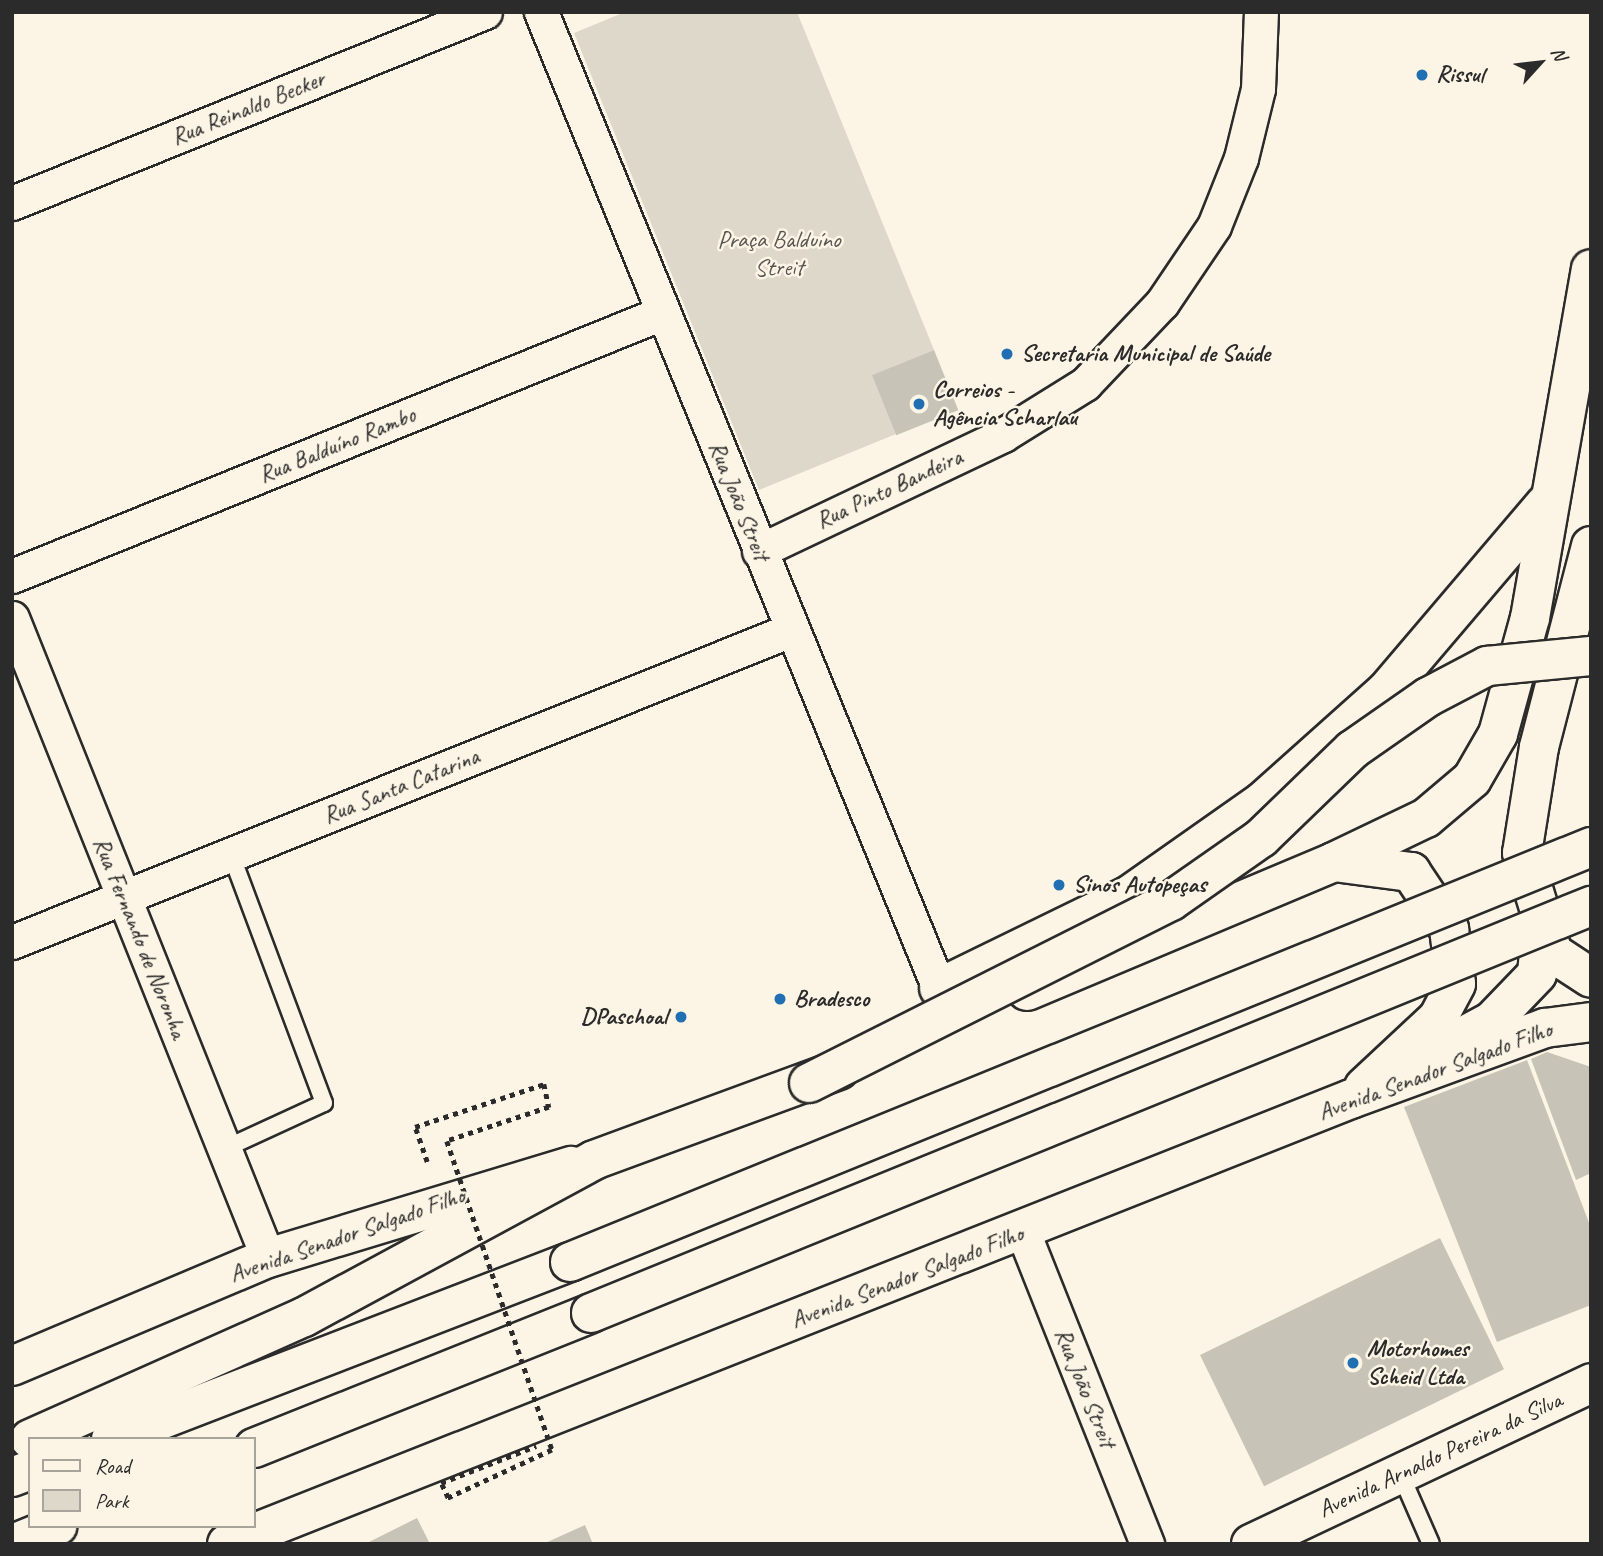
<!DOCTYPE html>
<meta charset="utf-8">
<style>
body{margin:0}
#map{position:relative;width:1603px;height:1556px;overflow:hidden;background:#fcf5e5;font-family:Caveat,sans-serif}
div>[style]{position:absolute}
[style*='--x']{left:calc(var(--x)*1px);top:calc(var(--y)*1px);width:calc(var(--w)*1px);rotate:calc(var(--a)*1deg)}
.green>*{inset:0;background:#ded8ca}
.building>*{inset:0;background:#c8c3b7;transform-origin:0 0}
.roads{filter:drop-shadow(2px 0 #2b2b2b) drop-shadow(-2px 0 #2b2b2b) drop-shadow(0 2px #2b2b2b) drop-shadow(0 -2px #2b2b2b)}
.lane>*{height:16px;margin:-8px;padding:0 8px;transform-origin:8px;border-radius:8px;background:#fcf5e5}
.street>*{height:33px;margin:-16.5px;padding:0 16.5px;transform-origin:16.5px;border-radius:16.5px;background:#fcf5e5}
.secondary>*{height:38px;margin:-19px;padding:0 19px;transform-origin:19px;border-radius:19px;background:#fcf5e5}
.highway>*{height:38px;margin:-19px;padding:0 19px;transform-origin:19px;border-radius:19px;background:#fcf5e5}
.path-bridge>*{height:4.5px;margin-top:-2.25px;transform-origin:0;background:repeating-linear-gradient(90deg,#2b2b2b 0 5px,transparent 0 10px)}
.bridges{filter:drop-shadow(2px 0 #2b2b2b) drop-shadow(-2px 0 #2b2b2b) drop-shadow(0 2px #2b2b2b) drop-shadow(0 -2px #2b2b2b)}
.highway-bridge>*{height:38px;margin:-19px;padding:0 19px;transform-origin:19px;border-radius:19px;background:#fcf5e5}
.dots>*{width:19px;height:19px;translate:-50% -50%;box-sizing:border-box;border:4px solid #fcf5e5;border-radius:50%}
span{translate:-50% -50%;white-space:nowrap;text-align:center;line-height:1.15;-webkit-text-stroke:5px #fcf5e5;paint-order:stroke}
.poi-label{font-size:24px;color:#2b2b2b;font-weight:700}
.left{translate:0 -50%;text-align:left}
.right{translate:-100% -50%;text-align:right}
.street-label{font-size:24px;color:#2b2b2b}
.park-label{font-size:24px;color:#585653}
.frame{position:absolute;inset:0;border:14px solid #2b2b2b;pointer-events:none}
.legend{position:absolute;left:28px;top:1437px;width:228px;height:91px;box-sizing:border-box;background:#fcf5e5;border:2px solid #a8a49b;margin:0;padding:9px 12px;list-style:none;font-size:21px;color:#2b2b2b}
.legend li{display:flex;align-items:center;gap:14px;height:35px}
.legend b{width:35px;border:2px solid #a8a49b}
.north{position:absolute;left:1505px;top:28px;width:70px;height:70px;-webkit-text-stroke:5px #fcf5e5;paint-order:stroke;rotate:63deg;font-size:19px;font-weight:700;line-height:28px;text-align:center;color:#2b2b2b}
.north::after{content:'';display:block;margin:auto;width:24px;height:32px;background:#2b2b2b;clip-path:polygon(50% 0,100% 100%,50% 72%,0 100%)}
</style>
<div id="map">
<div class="green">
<div style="clip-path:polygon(625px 12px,797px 12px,934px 350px,872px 375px,896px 434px,759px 490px,574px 33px)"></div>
</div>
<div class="building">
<div style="left:934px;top:350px;width:65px;height:67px;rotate:68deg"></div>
<div style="clip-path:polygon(1547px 1052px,1591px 1067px,1591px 1173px,1576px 1180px,1531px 1059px)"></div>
<div style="clip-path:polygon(1527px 1060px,1591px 1228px,1591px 1305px,1497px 1342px,1404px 1107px)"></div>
<div style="left:1440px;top:1238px;width:146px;height:267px;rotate:64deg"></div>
<div style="clip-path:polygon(417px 1518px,430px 1544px,365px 1544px)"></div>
<div style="clip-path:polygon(585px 1525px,593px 1544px,543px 1544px)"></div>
</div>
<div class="roads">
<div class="lane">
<div style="--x:224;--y:1149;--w:110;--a:-24.7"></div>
<div style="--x:324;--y:1103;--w:266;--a:-110.5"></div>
<div style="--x:1400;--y:1473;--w:77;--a:66.4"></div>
</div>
<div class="street">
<div style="--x:541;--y:12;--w:1054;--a:67.82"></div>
<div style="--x:12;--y:203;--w:510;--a:-21.99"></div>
<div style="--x:759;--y:551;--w:270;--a:-25.4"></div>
<div style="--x:1003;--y:435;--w:97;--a:-31.9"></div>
<div style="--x:1085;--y:384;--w:112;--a:-46.5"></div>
<div style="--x:1162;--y:303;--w:93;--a:-56"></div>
<div style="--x:1214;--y:226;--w:73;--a:-68.3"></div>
<div style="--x:1241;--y:158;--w:71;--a:-76.2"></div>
<div style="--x:1258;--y:89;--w:77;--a:-87.8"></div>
<div style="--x:12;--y:576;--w:701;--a:-22.03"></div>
<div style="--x:12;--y:618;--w:689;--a:68.2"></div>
<div style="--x:12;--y:942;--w:839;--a:-21.83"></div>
<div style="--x:1023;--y:1232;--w:336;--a:68.3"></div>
</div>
<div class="secondary">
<div style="--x:12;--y:1366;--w:278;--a:-22.9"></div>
<div style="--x:268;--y:1258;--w:317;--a:-16.9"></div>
<div style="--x:1251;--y:1544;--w:376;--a:-25.3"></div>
</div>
<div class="highway">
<div style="--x:1591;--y:546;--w:208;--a:104.5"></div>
<div style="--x:1539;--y:747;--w:107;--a:99.1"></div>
<div style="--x:1522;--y:853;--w:105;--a:72.8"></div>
<div style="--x:1553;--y:953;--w:45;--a:33.3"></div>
<div style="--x:1334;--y:862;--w:78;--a:7.4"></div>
<div style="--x:1411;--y:872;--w:69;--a:56.3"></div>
<div style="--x:1449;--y:929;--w:55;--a:82.7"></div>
<div style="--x:1456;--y:984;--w:40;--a:118"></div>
<div style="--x:1437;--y:1019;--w:100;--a:137"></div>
<div style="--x:939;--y:988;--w:210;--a:-26"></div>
<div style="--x:1128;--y:896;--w:165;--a:-35.1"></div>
<div style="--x:1263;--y:801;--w:165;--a:-41.8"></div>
<div style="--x:1386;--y:691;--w:245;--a:-49.6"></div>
<div style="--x:1027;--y:991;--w:333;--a:-22.8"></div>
<div style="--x:1334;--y:862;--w:102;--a:-25.6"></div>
<div style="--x:1426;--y:818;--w:60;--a:-40.3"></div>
<div style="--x:1472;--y:779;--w:52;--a:-60"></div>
<div style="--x:1498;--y:734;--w:120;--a:-74.6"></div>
<div style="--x:1530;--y:618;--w:354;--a:-80.1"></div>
<div style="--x:1451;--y:1043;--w:47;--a:-28.2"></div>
<div style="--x:1492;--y:1021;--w:65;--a:-46.2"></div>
<div style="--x:1537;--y:974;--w:43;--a:-84.7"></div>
<div style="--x:30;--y:1439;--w:300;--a:-24"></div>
<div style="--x:304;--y:1317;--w:330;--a:-28.4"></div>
<div style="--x:594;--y:1160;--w:261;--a:-20.2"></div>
<div style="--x:111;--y:1439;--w:492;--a:-21.1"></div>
<div style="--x:254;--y:1448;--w:363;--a:-21.8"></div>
<div style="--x:12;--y:1477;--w:19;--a:-21"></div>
<div style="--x:13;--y:1544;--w:48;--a:-22.2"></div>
<div style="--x:227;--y:1544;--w:1209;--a:-21.6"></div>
<div style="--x:1351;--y:1099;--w:207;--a:-20.1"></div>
<div style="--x:1545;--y:1028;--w:46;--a:-7.4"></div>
</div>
</div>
<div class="path-bridge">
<div style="--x:427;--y:1162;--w:37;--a:-109"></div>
<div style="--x:415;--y:1127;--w:136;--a:-18.4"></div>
<div style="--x:544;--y:1084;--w:24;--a:78"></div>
<div style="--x:549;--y:1107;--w:108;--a:161.6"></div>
<div style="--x:447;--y:1141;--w:326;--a:71.2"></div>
<div style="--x:552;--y:1450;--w:115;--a:155.2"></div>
<div style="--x:448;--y:1498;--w:17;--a:-115"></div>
<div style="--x:441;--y:1483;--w:102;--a:-21.3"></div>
</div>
<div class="bridges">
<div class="highway-bridge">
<div style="--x:809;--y:1083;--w:405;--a:-26.7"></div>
<div style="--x:1171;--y:901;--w:110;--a:-35"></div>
<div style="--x:1261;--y:838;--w:127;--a:-44"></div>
<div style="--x:1352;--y:750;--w:93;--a:-34.9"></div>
<div style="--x:1428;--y:697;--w:67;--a:-27.7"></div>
<div style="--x:1487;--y:666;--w:104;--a:-5.5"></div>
<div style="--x:570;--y:1262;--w:1102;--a:-22.12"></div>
<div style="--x:591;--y:1313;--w:1080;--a:-22.15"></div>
</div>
</div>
<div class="dots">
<div style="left:1422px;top:75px;background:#1f6fb2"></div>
<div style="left:1007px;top:354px;background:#1f6fb2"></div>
<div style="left:919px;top:404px;background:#1f6fb2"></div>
<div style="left:1059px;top:885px;background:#1f6fb2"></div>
<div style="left:780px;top:999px;background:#1f6fb2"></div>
<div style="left:681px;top:1017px;background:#1f6fb2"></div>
<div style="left:1353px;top:1363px;background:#1f6fb2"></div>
</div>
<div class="poi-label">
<span class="left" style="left:1436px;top:75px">Rissul</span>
<span class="left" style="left:1021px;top:354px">Secretaria Municipal de Saúde</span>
<span class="left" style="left:933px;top:404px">Correios -<br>Agência Scharlau</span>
<span class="left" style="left:1073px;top:885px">Sinos Autopeças</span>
<span class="left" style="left:794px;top:999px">Bradesco</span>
<span class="right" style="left:667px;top:1017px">DPaschoal</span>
<span class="left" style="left:1367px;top:1363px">Motorhomes<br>Scheid Ltda</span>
</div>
<div class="street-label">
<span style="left:248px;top:108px;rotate:-22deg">Rua Reinaldo Becker</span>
<span style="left:337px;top:445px;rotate:-22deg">Rua Balduíno Rambo</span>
<span style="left:889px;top:489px;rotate:-25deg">Rua Pinto Bandeira</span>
<span style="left:739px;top:501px;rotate:68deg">Rua João Streit</span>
<span style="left:401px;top:786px;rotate:-22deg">Rua Santa Catarina</span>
<span style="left:140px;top:938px;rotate:68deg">Rua Fernando de Noronha</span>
<span style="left:1435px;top:1071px;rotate:-20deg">Avenida Senador Salgado Filho</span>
<span style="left:347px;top:1235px;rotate:-19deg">Avenida Senador Salgado Filho</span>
<span style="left:907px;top:1277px;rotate:-21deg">Avenida Senador Salgado Filho</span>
<span style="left:1085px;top:1388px;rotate:68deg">Rua João Streit</span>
<span style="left:1440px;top:1455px;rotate:-25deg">Avenida Arnaldo Pereira da Silva</span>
</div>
<div class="park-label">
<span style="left:779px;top:254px">Praça Balduíno<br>Streit</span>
</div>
<div class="frame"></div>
<ul class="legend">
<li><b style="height:9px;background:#fcf5e5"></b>Road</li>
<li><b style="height:19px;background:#ded8ca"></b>Park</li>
</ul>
<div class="north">N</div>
</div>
